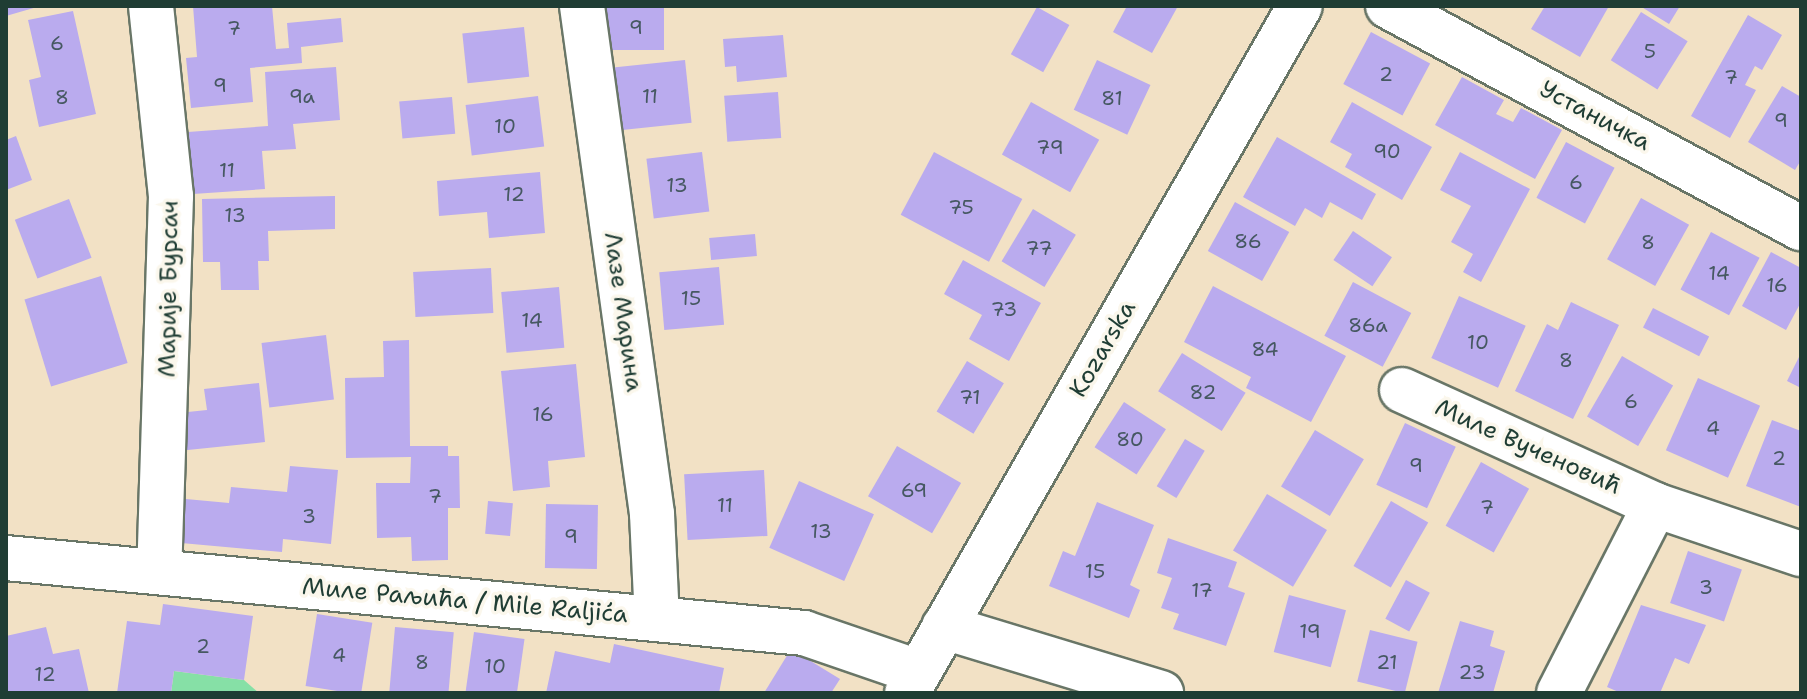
<!DOCTYPE html>
<meta charset="utf-8">
<style>
body{margin:0}
#map{position:relative;width:1807px;height:699px;overflow:hidden;background:#f2e1c5;font-family:"Shantell Sans",sans-serif}
div>[style]{position:absolute}
[style*='--x']{left:calc(var(--x)*1px);top:calc(var(--y)*1px);width:calc(var(--w)*1px);rotate:calc(var(--a)*1deg)}
.green>*{inset:0;background:#86e0a6}
.building>*{inset:0;background:#baabee;transform-origin:0 0}
.roads{filter:drop-shadow(2px 0 #697667) drop-shadow(-2px 0 #697667) drop-shadow(0 2px #697667) drop-shadow(0 -2px #697667)}
.minor>*{height:44px;margin:-22px;padding:0 22px;transform-origin:22px;border-radius:22px;background:#fff}
span{translate:-50% -50%;white-space:nowrap;text-align:center;line-height:1.15;-webkit-text-stroke:7px #fbf7ec;paint-order:stroke}
.number-label{font-size:20px;color:#465862}
.number-label span{-webkit-text-stroke-width:0}
.street-label{font-size:24px;color:#1f3d34}
.frame{position:absolute;inset:0;border:8px solid #1f3d34;pointer-events:none}
</style>
<div id="map">
<div class="green">
<div style="clip-path:polygon(174px 671px,244px 680px,259px 693px,171px 693px)"></div>
</div>
<div class="building">
<div style="clip-path:polygon(6px 6px,37px 6px,37px 7px,6px 16px)"></div>
<div style="clip-path:polygon(193px 6px,272px 6px,276px 49px,289px 48px,287px 23px,341px 18px,343px 42px,301px 47px,302px 63px,250px 68px,253px 102px,191px 108px,186px 58px,197px 57px)"></div>
<div style="left:606px;top:6px;width:58px;height:44px"></div>
<div style="clip-path:polygon(1127px 6px,1178px 6px,1152px 53px,1113px 32px)"></div>
<div style="clip-path:polygon(1545px 6px,1609px 6px,1580px 57px,1531px 29px)"></div>
<div style="clip-path:polygon(1640px 6px,1680px 6px,1669px 24px)"></div>
<div style="left:1037px;top:7px;width:37px;height:54px;rotate:29deg"></div>
<div style="clip-path:polygon(73px 11px,96px 114px,39px 127px,29px 80px,41px 77px,28px 20px)"></div>
<div style="left:1641px;top:12px;width:55px;height:57px;rotate:32deg"></div>
<div style="clip-path:polygon(1748px 15px,1782px 35px,1762px 70px,1755px 66px,1745px 85px,1756px 90px,1730px 138px,1691px 116px)"></div>
<div style="left:524px;top:27px;width:50px;height:62px;rotate:84deg"></div>
<div style="left:1371px;top:32px;width:67px;height:59px;rotate:28deg"></div>
<div style="clip-path:polygon(783px 35px,787px 77px,737px 82px,736px 66px,725px 67px,723px 39px)"></div>
<div style="left:685px;top:60px;width:63px;height:77px;rotate:84deg"></div>
<div style="left:1097px;top:60px;width:59px;height:55px;rotate:25deg"></div>
<div style="clip-path:polygon(336px 67px,340px 120px,293px 124px,296px 149px,262px 151px,265px 189px,193px 194px,188px 132px,268px 126px,265px 72px)"></div>
<div style="clip-path:polygon(1462px 77px,1504px 100px,1496px 114px,1513px 122px,1521px 108px,1562px 130px,1535px 179px,1435px 125px)"></div>
<div style="clip-path:polygon(1782px 86px,1801px 97px,1801px 160px,1795px 170px,1748px 142px)"></div>
<div style="left:778px;top:92px;width:46px;height:54px;rotate:86deg"></div>
<div style="left:538px;top:96px;width:51px;height:73px;rotate:83deg"></div>
<div style="left:452px;top:97px;width:37px;height:53px;rotate:85deg"></div>
<div style="left:1031px;top:102px;width:78px;height:60px;rotate:29deg"></div>
<div style="clip-path:polygon(1352px 102px,1432px 147px,1402px 200px,1345px 167px,1352px 154px,1330px 142px)"></div>
<div style="clip-path:polygon(16px 136px,32px 180px,6px 190px,6px 140px)"></div>
<div style="clip-path:polygon(1277px 137px,1376px 194px,1362px 220px,1330px 202px,1322px 218px,1305px 208px,1295px 226px,1243px 197px)"></div>
<div style="left:1566px;top:142px;width:55px;height:63px;rotate:28deg"></div>
<div style="left:702px;top:152px;width:60px;height:56px;rotate:83deg"></div>
<div style="left:934px;top:152px;width:100px;height:71px;rotate:28deg"></div>
<div style="clip-path:polygon(1460px 152px,1530px 189px,1481px 282px,1463px 272px,1473px 254px,1451px 242px,1471px 206px,1440px 190px)"></div>
<div style="clip-path:polygon(540px 172px,545px 233px,489px 238px,487px 212px,439px 216px,437px 181px)"></div>
<div style="clip-path:polygon(335px 196px,335px 229px,268px 231px,269px 261px,258px 261px,259px 290px,221px 290px,220px 262px,203px 262px,202px 199px)"></div>
<div style="left:1641px;top:198px;width:55px;height:70px;rotate:29deg"></div>
<div style="left:69px;top:199px;width:63px;height:58px;rotate:69deg"></div>
<div style="left:1235px;top:202px;width:62px;height:56px;rotate:29deg"></div>
<div style="left:1033px;top:209px;width:50px;height:61px;rotate:31deg"></div>
<div style="left:1353px;top:231px;width:47px;height:35px;rotate:34deg"></div>
<div style="left:1711px;top:232px;width:55px;height:65px;rotate:28deg"></div>
<div style="left:755px;top:234px;width:22px;height:46px;rotate:85deg"></div>
<div style="clip-path:polygon(1771px 252px,1801px 268px,1801px 302px,1786px 330px,1742px 306px)"></div>
<div style="clip-path:polygon(963px 260px,1041px 303px,1009px 361px,969px 339px,982px 315px,944px 294px)"></div>
<div style="left:719px;top:267px;width:58px;height:60px;rotate:85deg"></div>
<div style="left:491px;top:268px;width:45px;height:78px;rotate:87deg"></div>
<div style="left:101px;top:276px;width:91px;height:80px;rotate:73deg"></div>
<div style="left:1353px;top:282px;width:66px;height:61px;rotate:28deg"></div>
<div style="clip-path:polygon(1213px 286px,1346px 356px,1311px 422px,1246px 388px,1251px 377px,1184px 342px)"></div>
<div style="left:559px;top:287px;width:61px;height:58px;rotate:85deg"></div>
<div style="left:1459px;top:296px;width:73px;height:68px;rotate:24deg"></div>
<div style="clip-path:polygon(1571px 302px,1619px 325px,1573px 419px,1515px 391px,1547px 324px,1558px 330px)"></div>
<div style="left:1653px;top:308px;width:63px;height:22px;rotate:27deg"></div>
<div style="left:326px;top:335px;width:65px;height:65px;rotate:83deg"></div>
<div style="clip-path:polygon(409px 340px,410px 446px,448px 446px,448px 456px,459px 456px,460px 508px,448px 508px,448px 560px,412px 561px,411px 537px,377px 538px,376px 483px,410px 483px,411px 457px,346px 458px,345px 378px,384px 377px,383px 341px)"></div>
<div style="left:1182px;top:353px;width:75px;height:45px;rotate:32deg"></div>
<div style="clip-path:polygon(1801px 353px,1801px 388px,1787px 381px)"></div>
<div style="left:1622px;top:356px;width:59px;height:70px;rotate:30deg"></div>
<div style="left:967px;top:361px;width:43px;height:59px;rotate:31deg"></div>
<div style="clip-path:polygon(576px 364px,585px 457px,548px 461px,550px 487px,513px 491px,501px 371px)"></div>
<div style="left:1698px;top:378px;width:68px;height:79px;rotate:24deg"></div>
<div style="clip-path:polygon(259px 383px,265px 442px,178px 451px,178px 413px,207px 410px,204px 389px)"></div>
<div style="left:1124px;top:402px;width:50px;height:54px;rotate:33deg"></div>
<div style="clip-path:polygon(1772px 420px,1801px 431px,1801px 507px,1746px 486px)"></div>
<div style="left:1405px;top:423px;width:56px;height:68px;rotate:25deg"></div>
<div style="left:1315px;top:430px;width:57px;height:66px;rotate:31deg"></div>
<div style="left:1185px;top:439px;width:23px;height:55px;rotate:31deg"></div>
<div style="left:897px;top:446px;width:74px;height:58px;rotate:30deg"></div>
<div style="left:1481px;top:462px;width:55px;height:73px;rotate:29deg"></div>
<div style="clip-path:polygon(290px 466px,338px 470px,331px 544px,283px 539px,282px 552px,170px 542px,175px 498px,229px 503px,231px 487px,287px 492px)"></div>
<div style="left:764px;top:470px;width:66px;height:80px;rotate:87deg"></div>
<div style="left:799px;top:481px;width:82px;height:73px;rotate:24deg"></div>
<div style="left:1267px;top:494px;width:70px;height:66px;rotate:31deg"></div>
<div style="left:488px;top:501px;width:25px;height:33px;rotate:5deg"></div>
<div style="left:1391px;top:501px;width:43px;height:75px;rotate:30deg"></div>
<div style="clip-path:polygon(1097px 502px,1154px 525px,1130px 585px,1140px 590px,1129px 618px,1049px 586px,1063px 551px,1075px 556px)"></div>
<div style="left:546px;top:504px;width:52px;height:64px;rotate:1deg"></div>
<div style="clip-path:polygon(1168px 538px,1237px 562px,1228px 587px,1245px 593px,1226px 646px,1173px 629px,1179px 614px,1161px 608px,1172px 578px,1157px 573px)"></div>
<div style="left:1688px;top:551px;width:57px;height:55px;rotate:19deg"></div>
<div style="left:1406px;top:580px;width:27px;height:44px;rotate:28deg"></div>
<div style="left:1289px;top:595px;width:59px;height:59px;rotate:15deg"></div>
<div style="clip-path:polygon(163px 604px,253px 616px,244px 680px,174px 671px,171px 693px,117px 693px,127px 621px,160px 625px)"></div>
<div style="clip-path:polygon(1641px 605px,1706px 625px,1689px 664px,1675px 658px,1660px 693px,1621px 693px,1607px 687px)"></div>
<div style="left:317px;top:614px;width:56px;height:73px;rotate:9deg"></div>
<div style="clip-path:polygon(1460px 621px,1494px 631px,1490px 646px,1505px 651px,1493px 693px,1438px 693px)"></div>
<div style="clip-path:polygon(46px 627px,53px 654px,79px 649px,89px 693px,6px 693px,6px 636px)"></div>
<div style="left:395px;top:627px;width:59px;height:66px;rotate:5deg"></div>
<div style="left:1370px;top:630px;width:49px;height:53px;rotate:14deg"></div>
<div style="left:474px;top:632px;width:51px;height:62px;rotate:8deg"></div>
<div style="clip-path:polygon(614px 644px,724px 668px,719px 693px,546px 693px,555px 651px,610px 663px)"></div>
<div style="clip-path:polygon(791px 649px,840px 679px,831px 693px,764px 693px)"></div>
</div>
<div class="roads">
<div class="minor">
<div style="--x:151;--y:6;--w:191;--a:84"></div>
<div style="--x:171;--y:196;--w:376;--a:91.8"></div>
<div style="--x:582;--y:6;--w:513;--a:82.15"></div>
<div style="--x:652;--y:514;--w:105;--a:87.3"></div>
<div style="--x:1388;--y:6;--w:469;--a:28.3"></div>
<div style="--x:1402;--y:390;--w:278;--a:24.4"></div>
<div style="--x:1655;--y:505;--w:154;--a:18.6"></div>
<div style="--x:6;--y:558;--w:802;--a:5.37"></div>
<div style="--x:804;--y:633;--w:120;--a:18.9"></div>
<div style="--x:944;--y:627;--w:227;--a:16.9"></div>
<div style="--x:907;--y:693;--w:791;--a:-60.23"></div>
<div style="--x:1559;--y:693;--w:211;--a:-62.9"></div>
</div>
</div>
<div class="number-label">
<span style="left:636px;top:27px">9</span>
<span style="left:234px;top:28px">7</span>
<span style="left:57px;top:43px">6</span>
<span style="left:1650px;top:51px">5</span>
<span style="left:1386px;top:74px">2</span>
<span style="left:1731px;top:77px">7</span>
<span style="left:220px;top:85px">9</span>
<span style="left:302px;top:96px">9a</span>
<span style="left:650px;top:96px">11</span>
<span style="left:62px;top:97px">8</span>
<span style="left:1112px;top:98px">81</span>
<span style="left:1781px;top:120px">9</span>
<span style="left:505px;top:126px">10</span>
<span style="left:1050px;top:147px">79</span>
<span style="left:1387px;top:151px">90</span>
<span style="left:227px;top:170px">11</span>
<span style="left:1576px;top:182px">6</span>
<span style="left:677px;top:185px">13</span>
<span style="left:514px;top:194px">12</span>
<span style="left:961px;top:207px">75</span>
<span style="left:235px;top:215px">13</span>
<span style="left:1248px;top:241px">86</span>
<span style="left:1648px;top:242px">8</span>
<span style="left:1039px;top:248px">77</span>
<span style="left:1719px;top:273px">14</span>
<span style="left:1777px;top:285px">16</span>
<span style="left:691px;top:298px">15</span>
<span style="left:1004px;top:309px">73</span>
<span style="left:532px;top:320px">14</span>
<span style="left:1368px;top:325px">86a</span>
<span style="left:1478px;top:342px">10</span>
<span style="left:1265px;top:349px">84</span>
<span style="left:1566px;top:360px">8</span>
<span style="left:1203px;top:392px">82</span>
<span style="left:970px;top:397px">71</span>
<span style="left:1631px;top:401px">6</span>
<span style="left:543px;top:414px">16</span>
<span style="left:1713px;top:428px">4</span>
<span style="left:1130px;top:439px">80</span>
<span style="left:1779px;top:458px">2</span>
<span style="left:1416px;top:465px">9</span>
<span style="left:914px;top:490px">69</span>
<span style="left:435px;top:496px">7</span>
<span style="left:725px;top:505px">11</span>
<span style="left:1487px;top:507px">7</span>
<span style="left:309px;top:516px">3</span>
<span style="left:821px;top:531px">13</span>
<span style="left:571px;top:536px">9</span>
<span style="left:1095px;top:571px">15</span>
<span style="left:1706px;top:587px">3</span>
<span style="left:1202px;top:590px">17</span>
<span style="left:1310px;top:631px">19</span>
<span style="left:203px;top:646px">2</span>
<span style="left:339px;top:655px">4</span>
<span style="left:422px;top:662px">8</span>
<span style="left:1387px;top:662px">21</span>
<span style="left:495px;top:666px">10</span>
<span style="left:1472px;top:672px">23</span>
<span style="left:45px;top:674px">12</span>
</div>
<div class="street-label">
<span style="left:1595px;top:116px;rotate:28deg">Устаничка</span>
<span style="left:169px;top:289px;rotate:-89deg">Марије Бурсач</span>
<span style="left:623px;top:312px;rotate:82deg">Лазе Марина</span>
<span style="left:1103px;top:349px;rotate:-60deg">Kozarska</span>
<span style="left:1528px;top:447px;rotate:24deg">Миле Вученовић</span>
<span style="left:465px;top:601px;rotate:5deg">Миле Раљића / Mile Raljića</span>
</div>
<div class="frame"></div>
</div>
